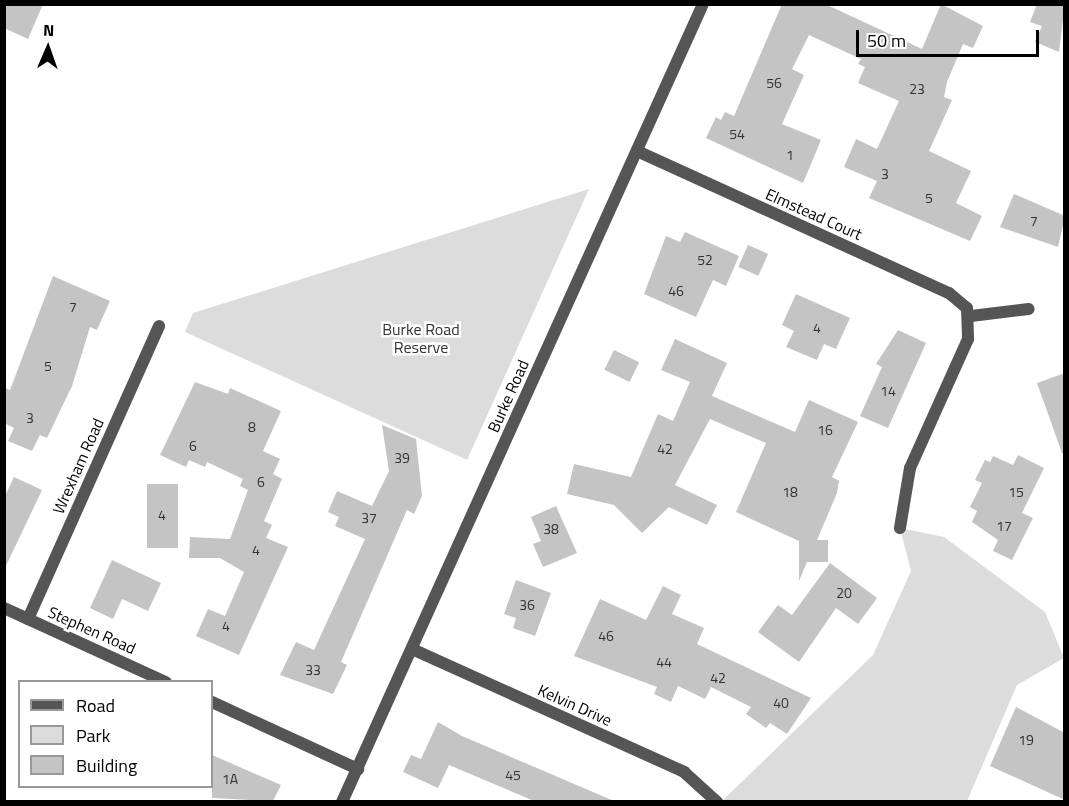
<!DOCTYPE html>
<style>
body{margin:0}
#map{position:relative;width:1069px;height:806px;overflow:hidden;background:#fff;font-family:"Titillium Web",sans-serif}
div>[style]{position:absolute}
[style*='--x']{left:calc(var(--x)*1px);top:calc(var(--y)*1px);width:calc(var(--w)*1px);rotate:calc(var(--a)*1deg)}
.green>*{inset:0;background:#dcdcdc}
.building>*{inset:0;background:#c4c4c4;transform-origin:0 0}
.street>*{height:12px;margin:-6px;padding:0 6px;transform-origin:6px;border-radius:6px;background:#555}
span{translate:-50% -50%;white-space:nowrap;text-align:center;line-height:1.15;-webkit-text-stroke:5px #fff;paint-order:stroke}
.number-label{font-size:14px;color:#313131}
.number-label span{-webkit-text-stroke-width:0}
.street-label{font-size:16px;color:#000}
.park-label{font-size:16px;color:#333}
.frame{position:absolute;inset:0;border:6px solid #000;pointer-events:none}
.legend{position:absolute;left:18px;top:680px;width:195px;height:108px;box-sizing:border-box;background:#fff;border:2px solid #999;margin:0;padding:8px 10px;list-style:none;font-size:18px;color:#000}
.legend li{display:flex;align-items:center;gap:12px;height:30px}
.legend b{width:30px;border:2px solid #999}
.north{position:absolute;left:18px;top:18px;width:60px;height:60px;-webkit-text-stroke:4px #fff;paint-order:stroke;rotate:2deg;font-size:16px;font-weight:700;line-height:24px;text-align:center;color:#000}
.north::after{content:'';display:block;margin:auto;width:21px;height:27px;background:#000;clip-path:polygon(50% 0,100% 100%,50% 72%,0 100%)}
.scale{position:absolute;left:856px;top:30px;width:183px;height:27px;box-sizing:border-box;border:3px solid #000;border-top:0;padding-left:8px;font-size:18px;line-height:21px;white-space:nowrap;color:#000;-webkit-text-stroke:4px #fff;paint-order:stroke}
</style>
<div id="map">
<div class="green">
<div style="clip-path:polygon(589px 189px,467px 460px,185px 332px,193px 313px)"></div>
<div style="clip-path:polygon(900px 528px,944px 537px,1045px 612px,1064px 658px,1017px 685px,967px 801px,721px 802px,873px 655px,911px 571px)"></div>
</div>
<div class="building">
<div style="clip-path:polygon(4px 4px,43px 4px,28px 39px,4px 28px)"></div>
<div style="clip-path:polygon(782px 4px,825px 4px,922px 49px,941px 4px,983px 26px,973px 48px,963px 44px,947px 82px,944px 97px,952px 100px,929px 151px,971px 171px,956px 203px,982px 216px,970px 241px,869px 198px,877px 181px,844px 167px,856px 139px,877px 149px,899px 101px,858px 83px,865px 67px,858px 64px,861px 59px,809px 35px,792px 69px,804px 75px,782px 124px,821px 140px,803px 183px,706px 138px,716px 117px,721px 120px,725px 112px,734px 116px)"></div>
<div style="clip-path:polygon(1037px 4px,1065px 4px,1059px 52px,1035px 42px,1042px 26px,1030px 22px)"></div>
<div style="clip-path:polygon(1014px 194px,1065px 216px,1058px 247px,1000px 227px)"></div>
<div style="clip-path:polygon(685px 232px,739px 256px,726px 286px,713px 280px,696px 317px,644px 294px,666px 236px,680px 242px)"></div>
<div style="left:748px;top:245px;width:22px;height:24px;rotate:24deg"></div>
<div style="clip-path:polygon(53px 276px,110px 301px,97px 330px,90px 327px,72px 386px,47px 438px,40px 435px,32px 451px,8px 441px,14px 428px,4px 423px,4px 388px,10px 390px)"></div>
<div style="clip-path:polygon(796px 294px,850px 318px,836px 349px,824px 344px,817px 360px,786px 347px,794px 331px,782px 325px)"></div>
<div style="clip-path:polygon(898px 330px,926px 343px,888px 428px,860px 416px,882px 367px,876px 364px)"></div>
<div style="clip-path:polygon(675px 339px,727px 363px,712px 396px,795px 432px,809px 400px,858px 422px,832px 477px,839px 481px,837px 493px,817px 540px,828px 540px,828px 562px,807px 562px,799px 581px,799px 541px,736px 512px,766px 443px,710px 419px,675px 485px,717px 505px,707px 525px,669px 507px,642px 533px,614px 505px,567px 494px,574px 464px,631px 477px,658px 414px,673px 421px,690px 382px,661px 370px)"></div>
<div style="left:614px;top:350px;width:28px;height:22px;rotate:26deg"></div>
<div style="clip-path:polygon(1065px 373px,1065px 453px,1062px 453px,1037px 383px)"></div>
<div style="clip-path:polygon(195px 382px,228px 394px,230px 388px,281px 411px,263px 451px,280px 459px,273px 474px,282px 479px,264px 521px,272px 525px,266px 538px,288px 547px,239px 655px,196px 636px,208px 609px,225px 616px,244px 572px,220px 558px,189px 558px,190px 537px,230px 539px,248px 490px,240px 486px,243px 479px,207px 462px,205px 467px,189px 460px,186px 467px,160px 455px)"></div>
<div style="clip-path:polygon(382px 425px,416px 439px,422px 496px,414px 514px,407px 510px,341px 662px,347px 665px,333px 694px,280px 675px,296px 642px,314px 650px,365px 539px,335px 526px,339px 517px,328px 512px,337px 491px,372px 506px,389px 471px)"></div>
<div style="clip-path:polygon(1018px 455px,1044px 468px,1022px 513px,1033px 518px,1012px 560px,993px 551px,998px 540px,972px 522px,977px 511px,970px 507px,982px 483px,975px 480px,985px 460px,990px 462px,993px 456px,1013px 465px)"></div>
<div style="clip-path:polygon(14px 477px,42px 490px,4px 570px,4px 498px)"></div>
<div style="left:147px;top:484px;width:31px;height:64px"></div>
<div style="clip-path:polygon(556px 506px,577px 553px,543px 567px,533px 544px,541px 541px,531px 517px)"></div>
<div style="clip-path:polygon(112px 560px,161px 583px,148px 611px,122px 599px,113px 619px,90px 608px)"></div>
<div style="clip-path:polygon(830px 563px,877px 598px,858px 624px,836px 608px,799px 662px,758px 632px,778px 605px,792px 615px)"></div>
<div style="clip-path:polygon(516px 580px,551px 593px,535px 636px,513px 628px,516px 618px,504px 614px)"></div>
<div style="clip-path:polygon(663px 586px,681px 595px,672px 614px,704px 628px,697px 644px,811px 698px,787px 734px,770px 723px,766px 728px,746px 714px,751px 707px,711px 687px,705px 699px,678px 686px,671px 702px,654px 694px,657px 687px,574px 656px,600px 599px,646px 620px)"></div>
<div style="clip-path:polygon(1016px 707px,1065px 733px,1065px 800px,990px 766px)"></div>
<div style="clip-path:polygon(438px 722px,462px 736px,614px 801px,534px 801px,449px 765px,438px 788px,403px 772px,411px 755px,421px 759px)"></div>
<div style="clip-path:polygon(212px 755px,281px 785px,273px 801px,212px 798px)"></div>
</div>
<div class="street">
<div style="--x:637;--y:151;--w:343;--a:24.5"></div>
<div style="--x:949;--y:293;--w:23;--a:40"></div>
<div style="--x:967;--y:308;--w:31;--a:88"></div>
<div style="--x:968;--y:339;--w:141;--a:114.2"></div>
<div style="--x:910;--y:468;--w:61;--a:99.5"></div>
<div style="--x:971;--y:316;--w:58;--a:-6.9"></div>
<div style="--x:4;--y:608;--w:178;--a:24.6"></div>
<div style="--x:28;--y:619;--w:321;--a:-65.9"></div>
<div style="--x:412;--y:649;--w:299;--a:24.3"></div>
<div style="--x:684;--y:772;--w:45;--a:42.3"></div>
<div style="--x:212;--y:702;--w:161;--a:24.7"></div>
<div style="--x:342;--y:802;--w:876;--a:-65.66"></div>
</div>
<div class="number-label">
<span style="left:774px;top:83px">56</span>
<span style="left:917px;top:89px">23</span>
<span style="left:737px;top:134px">54</span>
<span style="left:790px;top:155px">1</span>
<span style="left:885px;top:174px">3</span>
<span style="left:929px;top:198px">5</span>
<span style="left:1034px;top:221px">7</span>
<span style="left:705px;top:260px">52</span>
<span style="left:676px;top:291px">46</span>
<span style="left:73px;top:307px">7</span>
<span style="left:817px;top:328px">4</span>
<span style="left:48px;top:366px">5</span>
<span style="left:888px;top:391px">14</span>
<span style="left:30px;top:418px">3</span>
<span style="left:252px;top:427px">8</span>
<span style="left:825px;top:430px">16</span>
<span style="left:193px;top:446px">6</span>
<span style="left:665px;top:449px">42</span>
<span style="left:402px;top:458px">39</span>
<span style="left:261px;top:482px">6</span>
<span style="left:790px;top:492px">18</span>
<span style="left:1016px;top:492px">15</span>
<span style="left:162px;top:515px">4</span>
<span style="left:369px;top:518px">37</span>
<span style="left:1004px;top:526px">17</span>
<span style="left:551px;top:529px">38</span>
<span style="left:256px;top:550px">4</span>
<span style="left:844px;top:593px">20</span>
<span style="left:527px;top:605px">36</span>
<span style="left:226px;top:626px">4</span>
<span style="left:606px;top:636px">46</span>
<span style="left:664px;top:662px">44</span>
<span style="left:313px;top:670px">33</span>
<span style="left:718px;top:678px">42</span>
<span style="left:781px;top:703px">40</span>
<span style="left:1026px;top:740px">19</span>
<span style="left:513px;top:775px">45</span>
<span style="left:230px;top:779px">1A</span>
</div>
<div class="street-label">
<span style="left:814px;top:214px;rotate:24deg">Elmstead Court</span>
<span style="left:508px;top:396px;rotate:-66deg">Burke Road</span>
<span style="left:78px;top:466px;rotate:-66deg">Wrexham Road</span>
<span style="left:92px;top:630px;rotate:24deg">Stephen Road</span>
<span style="left:575px;top:705px;rotate:24deg">Kelvin Drive</span>
</div>
<div class="park-label">
<span style="left:421px;top:338px">Burke Road<br>Reserve</span>
</div>
<div class="frame"></div>
<ul class="legend">
<li><b style="height:8px;background:#555"></b>Road</li>
<li><b style="height:16px;background:#dcdcdc"></b>Park</li>
<li><b style="height:16px;background:#c4c4c4"></b>Building</li>
</ul>
<div class="north">N</div>
<div class="scale">50 m</div>
</div>
